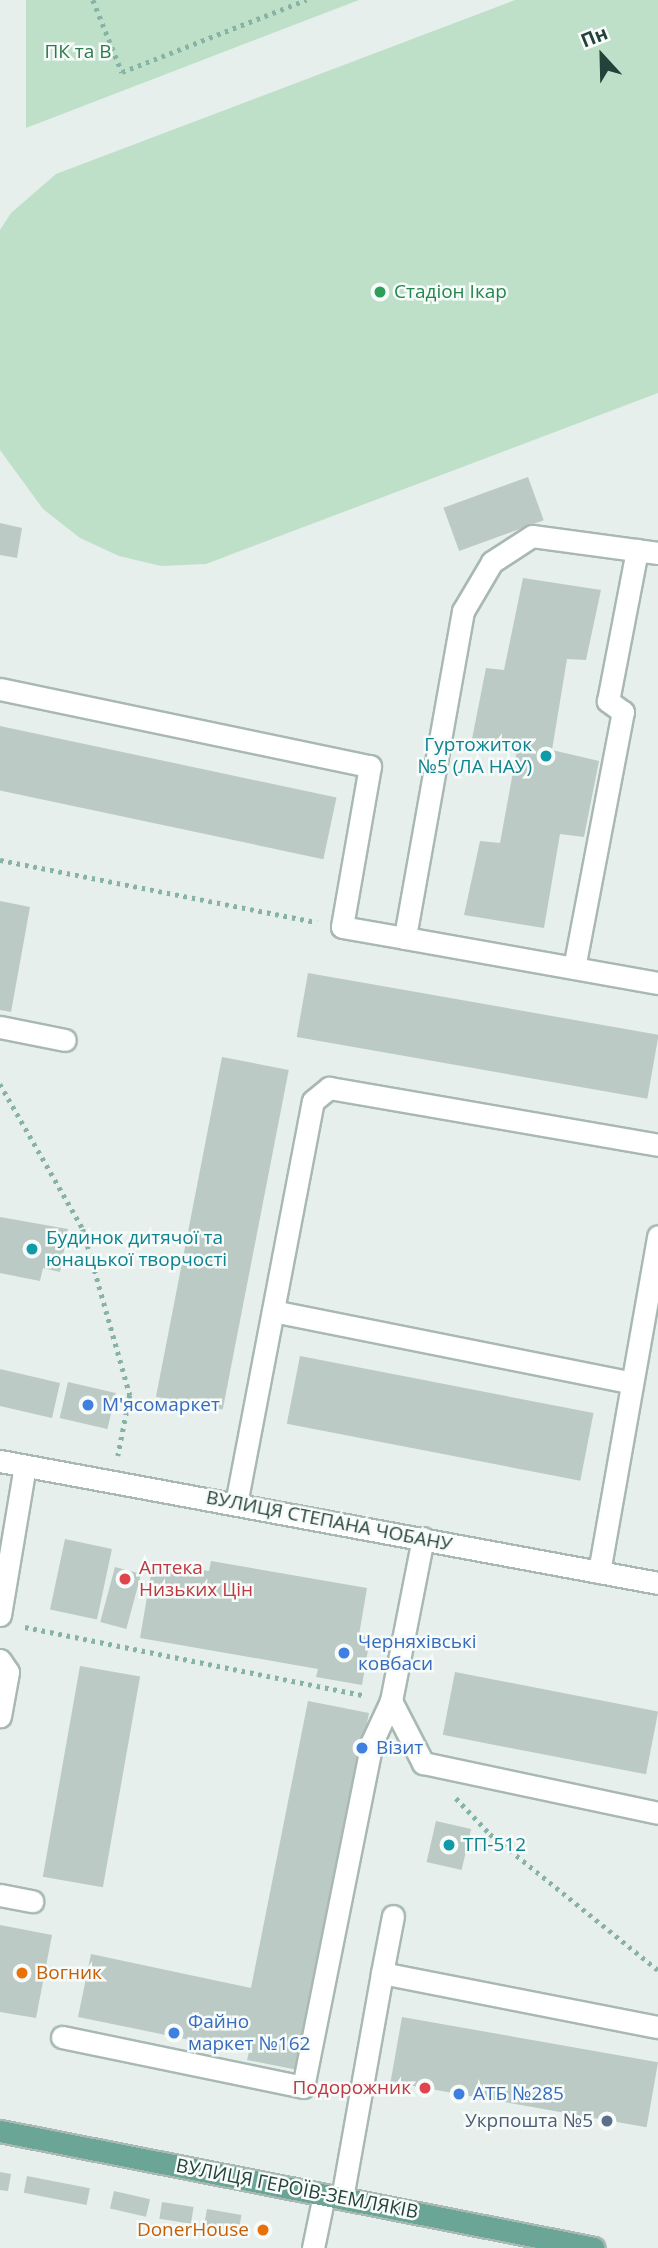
<!DOCTYPE html>
<meta charset="utf-8">
<style>
body{margin:0}
#map{position:relative;width:658px;height:2248px;overflow:hidden;background:#e6efeb;font-family:"Open Sans",sans-serif}
div>[style]{position:absolute}
[style*='--x']{left:calc(var(--x)*1px);top:calc(var(--y)*1px);width:calc(var(--w)*1px);rotate:calc(var(--a)*1deg)}
.green>*{inset:0;background:#bfe0c8}
.building>*{inset:0;background:#bbcac4;transform-origin:0 0}
.path>*{height:4.5px;margin-top:-2.25px;transform-origin:0;background:repeating-linear-gradient(90deg,#86b3a5 0 3.5px,transparent 0 8.5px)}
.roads{filter:drop-shadow(2px 0 #a8b8b2) drop-shadow(-2px 0 #a8b8b2) drop-shadow(0 2px #a8b8b2) drop-shadow(0 -2px #a8b8b2)}
.service>*{height:21px;margin:-10.5px;padding:0 10.5px;transform-origin:10.5px;border-radius:10.5px;background:#fff}
.minor>*{height:21px;margin:-10.5px;padding:0 10.5px;transform-origin:10.5px;border-radius:10.5px;background:#fff}
.primary>*{height:21px;margin:-10.5px;padding:0 10.5px;transform-origin:10.5px;border-radius:10.5px;background:#6aa596}
.dots>*{width:19px;height:19px;translate:-50% -50%;box-sizing:border-box;border:4px solid #f7fbf9;border-radius:50%}
span{translate:-50% -50%;white-space:nowrap;text-align:center;line-height:1.15;-webkit-text-stroke:5px #f7fbf9;paint-order:stroke}
.park-label{font-size:19px;color:#2d7a4b}
.leisure-label{font-size:19px;color:#27864d}
.left{translate:0 -50%;text-align:left}
.culture-label{font-size:19px;color:#0d838f}
.right{translate:-100% -50%;text-align:right}
.shop-label{font-size:19px;color:#366cbe}
.street-label{font-size:19px;color:#24423a}
.health-label{font-size:19px;color:#be3a42}
.food-label{font-size:19px;color:#c56008}
.service-label{font-size:19px;color:#4e5e75}
.north{position:absolute;left:567px;top:21px;width:70px;height:70px;-webkit-text-stroke:5px #f7fbf9;paint-order:stroke;rotate:338deg;font-size:19px;font-weight:700;line-height:28px;text-align:center;color:#24423a}
.north::after{content:'';display:block;margin:auto;width:24px;height:32px;background:#24423a;clip-path:polygon(50% 0,100% 100%,50% 72%,0 100%)}
</style>
<div id="map">
<div class="green">
<div style="clip-path:polygon(26px 0,359px 0,26px 128px)"></div>
<div style="clip-path:polygon(515px 0,658px 0,658px 393px,206px 564px,161px 566px,119px 556px,80px 538px,43px 509px,0 450px,0 230px,11px 213px,56px 174px)"></div>
</div>
<div class="building">
<div style="left:528px;top:477px;width:46px;height:90px;rotate:70deg"></div>
<div style="clip-path:polygon(0 523px,22px 528px,17px 558px,0 555px)"></div>
<div style="clip-path:polygon(523px 578px,601px 590px,586px 660px,567px 659px,552px 750px,599px 761px,584px 837px,560px 834px,544px 928px,464px 915px,480px 841px,500px 843px,517px 750px,471px 744px,486px 668px,504px 670px)"></div>
<div style="left:0;top:726px;width:344px;height:63px;rotate:12deg"></div>
<div style="clip-path:polygon(0 901px,30px 907px,11px 1012px,0 1010px)"></div>
<div style="left:308px;top:973px;width:356px;height:65px;rotate:10deg"></div>
<div style="left:222px;top:1057px;width:68px;height:346px;rotate:11deg"></div>
<div style="clip-path:polygon(0 1217px,68px 1229px,60px 1272px,43px 1268px,40px 1281px,0 1273px)"></div>
<div style="left:300px;top:1356px;width:299px;height:69px;rotate:11deg"></div>
<div style="clip-path:polygon(0 1369px,60px 1383px,52px 1418px,0 1406px)"></div>
<div style="left:68px;top:1382px;width:49px;height:37px;rotate:13deg"></div>
<div style="left:65px;top:1539px;width:48px;height:72px;rotate:12deg"></div>
<div style="clip-path:polygon(211px 1561px,367px 1588px,359px 1635px,370px 1638px,362px 1685px,316px 1677px,318px 1669px,140px 1638px,153px 1562px,209px 1571px)"></div>
<div style="left:115px;top:1567px;width:27px;height:57px;rotate:15deg"></div>
<div style="left:80px;top:1666px;width:61px;height:214px;rotate:10deg"></div>
<div style="left:455px;top:1672px;width:207px;height:64px;rotate:11deg"></div>
<div style="clip-path:polygon(308px 1701px,369px 1713px,298px 2070px,247px 2060px,249px 2052px,78px 2017px,91px 1954px,251px 1988px)"></div>
<div style="left:436px;top:1821px;width:36px;height:42px;rotate:13deg"></div>
<div style="clip-path:polygon(0 1925px,52px 1935px,36px 2018px,0 2012px)"></div>
<div style="left:402px;top:2017px;width:260px;height:66px;rotate:10deg"></div>
<div style="clip-path:polygon(0 2172px,11px 2174px,8px 2191px,0 2190px)"></div>
<div style="left:27px;top:2176px;width:64px;height:17px;rotate:11deg"></div>
<div style="left:114px;top:2191px;width:37px;height:18px;rotate:13deg"></div>
<div style="left:162px;top:2202px;width:32px;height:17px;rotate:9deg"></div>
<div style="left:207px;top:2209px;width:35px;height:18px;rotate:10deg"></div>
</div>
<div class="path">
<div style="--x:93;--y:0;--w:78;--a:68.1"></div>
<div style="--x:122;--y:72;--w:198;--a:-21.4"></div>
<div style="--x:0;--y:860;--w:323;--a:11.1"></div>
<div style="--x:0;--y:1084;--w:167;--a:60.2"></div>
<div style="--x:83;--y:1229;--w:173;--a:74.2"></div>
<div style="--x:130;--y:1395;--w:62;--a:101.1"></div>
<div style="--x:25;--y:1627;--w:348;--a:11.4"></div>
<div style="--x:456;--y:1798;--w:50;--a:46.6"></div>
<div style="--x:490;--y:1834;--w:216;--a:39"></div>
</div>
<div class="roads">
<div class="service">
<div style="--x:658;--y:553;--w:127;--a:-172.3"></div>
<div style="--x:532;--y:536;--w:48;--a:147"></div>
<div style="--x:492;--y:562;--w:57;--a:120.6"></div>
<div style="--x:463;--y:611;--w:332;--a:100.1"></div>
<div style="--x:405;--y:938;--w:257;--a:10.1"></div>
<div style="--x:0;--y:689;--w:378;--a:11.8"></div>
<div style="--x:370;--y:766;--w:163;--a:99.9"></div>
<div style="--x:342;--y:927;--w:64;--a:9.9"></div>
<div style="--x:574;--y:968;--w:261;--a:-79.2"></div>
<div style="--x:623;--y:712;--w:19;--a:-144"></div>
<div style="--x:608;--y:701;--w:154;--a:-79.1"></div>
<div style="--x:0;--y:1027;--w:66;--a:11.3"></div>
<div style="--x:273;--y:1311;--w:366;--a:11.3"></div>
<div style="--x:236;--y:1504;--w:410;--a:-79.2"></div>
<div style="--x:313;--y:1101;--w:21;--a:-39"></div>
<div style="--x:329;--y:1088;--w:334;--a:9.8"></div>
<div style="--x:599;--y:1572;--w:341;--a:-80"></div>
<div style="--x:0;--y:1615;--w:151;--a:-80.5"></div>
<div style="--x:0;--y:1660;--w:14;--a:56"></div>
<div style="--x:8;--y:1672;--w:45;--a:100.3"></div>
<div style="--x:391;--y:1701;--w:70;--a:62.7"></div>
<div style="--x:423;--y:1763;--w:240;--a:12"></div>
<div style="--x:0;--y:1895;--w:33;--a:11"></div>
<div style="--x:382;--y:1973;--w:58;--a:-79.1"></div>
<div style="--x:62;--y:2037;--w:246;--a:11.7"></div>
<div style="--x:303;--y:2087;--w:352;--a:-78.7"></div>
<div style="--x:372;--y:1742;--w:45;--a:-65.1"></div>
<div style="--x:391;--y:1701;--w:166;--a:-78.9"></div>
<div style="--x:342;--y:2198;--w:229;--a:-79.9"></div>
<div style="--x:382;--y:1973;--w:281;--a:11.1"></div>
</div>
<div class="minor">
<div style="--x:0;--y:1461;--w:669;--a:10.5"></div>
<div style="--x:313;--y:2248;--w:54;--a:-78.3"></div>
</div>
<div class="primary">
<div style="--x:0;--y:2131;--w:605;--a:11.14"></div>
</div>
</div>
<div class="dots">
<div style="left:380px;top:292px;background:#2e9e5b"></div>
<div style="left:546px;top:756px;background:#0f9aa8"></div>
<div style="left:32px;top:1249px;background:#0f9aa8"></div>
<div style="left:88px;top:1405px;background:#3f7fe0"></div>
<div style="left:125px;top:1579px;background:#e0444e"></div>
<div style="left:344px;top:1653px;background:#3f7fe0"></div>
<div style="left:362px;top:1748px;background:#3f7fe0"></div>
<div style="left:449px;top:1845px;background:#0f9aa8"></div>
<div style="left:22px;top:1973px;background:#e8710a"></div>
<div style="left:174px;top:2033px;background:#3f7fe0"></div>
<div style="left:425px;top:2088px;background:#e0444e"></div>
<div style="left:459px;top:2094px;background:#3f7fe0"></div>
<div style="left:607px;top:2121px;background:#5c6f8a"></div>
<div style="left:263px;top:2230px;background:#e8710a"></div>
</div>
<div class="park-label">
<span style="left:78px;top:52px">ПК та В</span>
</div>
<div class="leisure-label">
<span class="left" style="left:394px;top:292px">Стадіон Ікар</span>
</div>
<div class="culture-label">
<span class="right" style="left:532px;top:756px">Гуртожиток<br>№5 (ЛА НАУ)</span>
<span class="left" style="left:46px;top:1249px">Будинок дитячої та<br>юнацької творчості</span>
<span class="left" style="left:463px;top:1845px">ТП-512</span>
</div>
<div class="shop-label">
<span class="left" style="left:102px;top:1405px">М'ясомаркет</span>
<span class="left" style="left:358px;top:1653px">Черняхівські<br>ковбаси</span>
<span class="left" style="left:376px;top:1748px">Візит</span>
<span class="left" style="left:188px;top:2033px">Файно<br>маркет №162</span>
<span class="left" style="left:473px;top:2094px">АТБ №285</span>
</div>
<div class="street-label">
<span style="left:329px;top:1521px;rotate:11deg">ВУЛИЦЯ СТЕПАНА ЧОБАНУ</span>
<span style="left:297px;top:2189px;rotate:11deg">ВУЛИЦЯ ГЕРОЇВ-ЗЕМЛЯКІВ</span>
</div>
<div class="health-label">
<span class="left" style="left:139px;top:1579px">Аптека<br>Низьких Цін</span>
<span class="right" style="left:411px;top:2088px">Подорожник</span>
</div>
<div class="food-label">
<span class="left" style="left:36px;top:1973px">Вогник</span>
<span class="right" style="left:249px;top:2230px">DonerHouse</span>
</div>
<div class="service-label">
<span class="right" style="left:593px;top:2121px">Укрпошта №5</span>
</div>
<div class="north">Пн</div>
</div>
